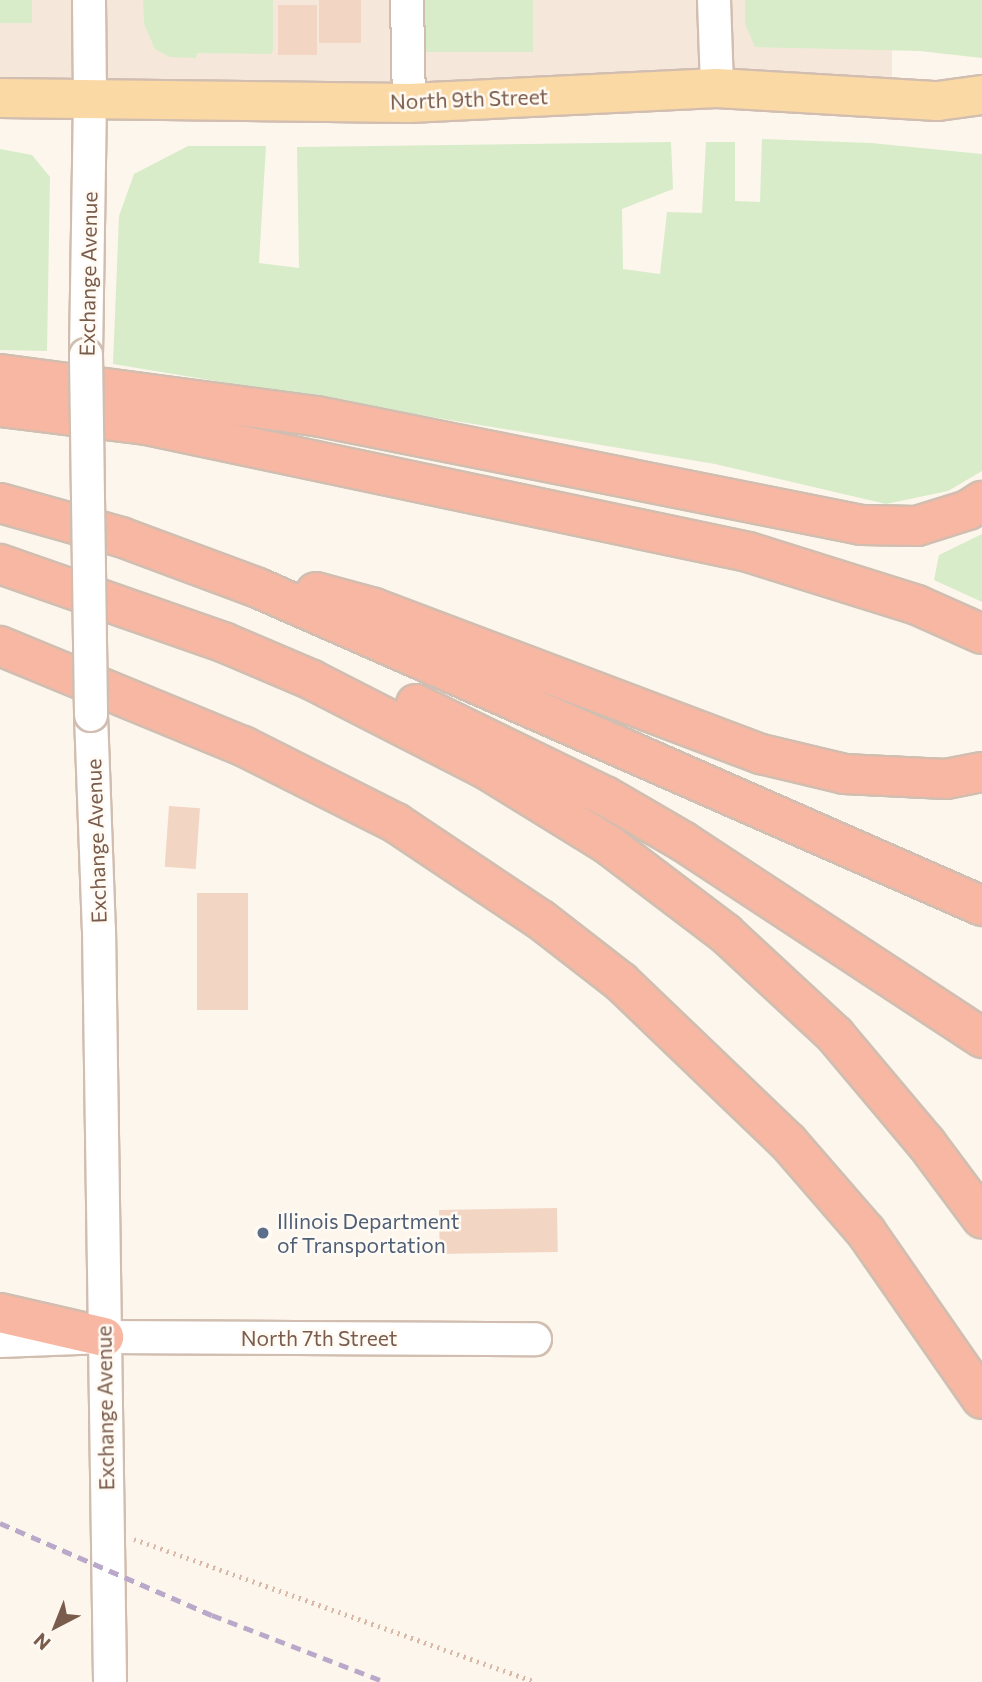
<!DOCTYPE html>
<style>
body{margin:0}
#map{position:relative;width:982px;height:1682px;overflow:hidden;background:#fdf6ec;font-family:Commissioner,sans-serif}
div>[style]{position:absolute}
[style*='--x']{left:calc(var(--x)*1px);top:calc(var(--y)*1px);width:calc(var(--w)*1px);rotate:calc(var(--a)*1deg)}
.residential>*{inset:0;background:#f5e8da;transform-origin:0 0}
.green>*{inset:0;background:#d8ecc9;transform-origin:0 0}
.building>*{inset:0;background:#f3d5c3;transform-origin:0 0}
.path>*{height:4.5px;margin-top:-2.25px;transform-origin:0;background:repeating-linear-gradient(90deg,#d9b8a5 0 2px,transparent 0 7px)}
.roads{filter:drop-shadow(2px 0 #d1beb0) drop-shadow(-2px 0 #d1beb0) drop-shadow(0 2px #d1beb0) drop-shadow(0 -2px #d1beb0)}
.minor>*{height:32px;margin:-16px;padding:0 16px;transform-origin:16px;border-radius:16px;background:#fff}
.major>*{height:38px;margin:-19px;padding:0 19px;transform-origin:19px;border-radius:19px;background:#fbd9a5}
.highway>*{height:38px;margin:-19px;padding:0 19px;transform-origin:19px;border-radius:19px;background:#f7b7a3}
.rail>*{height:5px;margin-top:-2.5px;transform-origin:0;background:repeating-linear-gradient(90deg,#b9a8c9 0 10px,transparent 0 17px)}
.bridges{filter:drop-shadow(2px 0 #d1beb0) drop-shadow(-2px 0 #d1beb0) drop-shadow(0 2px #d1beb0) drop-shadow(0 -2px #d1beb0)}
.minor-bridge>*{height:32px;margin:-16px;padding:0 16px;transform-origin:16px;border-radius:16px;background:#fff}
.dots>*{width:19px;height:19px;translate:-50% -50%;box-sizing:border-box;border:4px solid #fffaf3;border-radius:50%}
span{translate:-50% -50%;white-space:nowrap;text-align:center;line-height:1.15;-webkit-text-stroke:5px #fffaf3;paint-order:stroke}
.street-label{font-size:21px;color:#7a5c4d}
.service-label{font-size:21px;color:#4e5e75}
.left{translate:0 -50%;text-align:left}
.north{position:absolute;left:21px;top:1591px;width:70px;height:70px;-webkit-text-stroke:5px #fffaf3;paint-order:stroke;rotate:222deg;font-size:19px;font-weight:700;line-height:28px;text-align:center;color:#7a5c4d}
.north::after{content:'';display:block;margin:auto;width:24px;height:32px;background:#7a5c4d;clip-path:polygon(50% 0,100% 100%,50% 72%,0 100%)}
</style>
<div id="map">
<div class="residential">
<div style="left:0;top:0;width:892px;height:107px"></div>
</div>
<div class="green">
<div style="left:0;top:0;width:32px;height:23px"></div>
<div style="clip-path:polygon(143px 0,273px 0,273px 50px,271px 54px,197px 53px,196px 58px,170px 57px,155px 49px,144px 24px)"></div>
<div style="left:424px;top:0;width:109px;height:52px"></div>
<div style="clip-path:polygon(745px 0,982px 0,982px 58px,920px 51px,755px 47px,745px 24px)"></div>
<div style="clip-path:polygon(762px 139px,871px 143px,982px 154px,982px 471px,948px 491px,886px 504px,715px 464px,113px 364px,119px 216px,134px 174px,188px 146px,266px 146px,259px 263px,299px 268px,297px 147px,671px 142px,673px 189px,622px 209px,623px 269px,660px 274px,667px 212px,702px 213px,706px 142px,735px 142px,735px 201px,760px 202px)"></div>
<div style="clip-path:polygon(0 149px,32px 155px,50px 177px,47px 351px,0 350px)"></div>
<div style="clip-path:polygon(982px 534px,982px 602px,934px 580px,939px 555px)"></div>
</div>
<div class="building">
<div style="left:319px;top:0;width:42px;height:43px"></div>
<div style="left:278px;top:5px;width:39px;height:50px"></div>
<div style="left:169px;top:806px;width:31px;height:61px;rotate:4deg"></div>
<div style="left:197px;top:893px;width:51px;height:117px"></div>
<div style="left:557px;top:1208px;width:44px;height:118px;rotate:89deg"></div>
</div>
<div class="path">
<div style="--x:134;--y:1539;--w:427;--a:19.6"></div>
</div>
<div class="roads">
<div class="minor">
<div style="--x:407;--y:0;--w:103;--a:88.9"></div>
<div style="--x:714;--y:0;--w:88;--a:88"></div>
<div style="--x:86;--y:355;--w:258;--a:-89.1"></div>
<div style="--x:90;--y:97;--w:97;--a:-90.6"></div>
<div style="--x:91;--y:715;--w:214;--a:87.9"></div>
<div style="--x:99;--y:929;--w:753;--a:89.16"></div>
<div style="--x:0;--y:1341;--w:104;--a:-2.2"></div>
<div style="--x:104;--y:1337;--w:431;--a:0.3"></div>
</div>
<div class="major">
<div style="--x:0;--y:98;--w:409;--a:0.7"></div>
<div style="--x:409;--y:103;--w:308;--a:-2.8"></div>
<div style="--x:717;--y:88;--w:221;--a:3.4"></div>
<div style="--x:938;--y:101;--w:44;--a:-7.8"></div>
</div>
<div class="highway">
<div style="--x:0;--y:374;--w:319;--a:7.6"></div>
<div style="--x:316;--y:416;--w:557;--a:11.29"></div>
<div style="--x:862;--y:525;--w:55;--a:1"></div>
<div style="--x:917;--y:526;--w:53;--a:-17.4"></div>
<div style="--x:968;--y:510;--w:17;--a:-33"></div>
<div style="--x:0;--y:407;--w:147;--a:7"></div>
<div style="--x:146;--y:425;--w:615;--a:11.91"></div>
<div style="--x:748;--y:552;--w:177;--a:17.4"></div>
<div style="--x:917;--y:605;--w:71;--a:24"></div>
<div style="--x:0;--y:503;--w:126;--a:15.7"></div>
<div style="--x:121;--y:537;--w:146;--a:20.4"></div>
<div style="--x:258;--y:588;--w:791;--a:23.71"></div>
<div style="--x:0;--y:564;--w:236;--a:19.3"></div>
<div style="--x:223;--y:642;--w:97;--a:23.1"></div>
<div style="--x:312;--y:680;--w:195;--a:27.1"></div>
<div style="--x:486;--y:769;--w:145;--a:31.7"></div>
<div style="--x:609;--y:845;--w:146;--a:37.2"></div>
<div style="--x:725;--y:933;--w:150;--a:42.8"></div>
<div style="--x:835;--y:1035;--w:141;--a:49.9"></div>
<div style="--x:926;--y:1143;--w:94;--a:53.3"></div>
<div style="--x:316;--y:592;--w:60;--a:15.4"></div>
<div style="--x:374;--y:608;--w:414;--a:20.7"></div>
<div style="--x:761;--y:754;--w:85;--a:13.5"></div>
<div style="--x:844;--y:774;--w:102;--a:2.8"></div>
<div style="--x:946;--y:779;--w:37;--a:-11"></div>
<div style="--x:0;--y:646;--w:263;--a:22.4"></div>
<div style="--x:243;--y:746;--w:171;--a:26.7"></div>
<div style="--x:396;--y:823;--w:174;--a:33.8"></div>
<div style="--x:541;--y:920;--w:101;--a:37.8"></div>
<div style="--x:621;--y:982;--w:231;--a:43.8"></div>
<div style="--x:788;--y:1142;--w:119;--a:49.1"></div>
<div style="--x:866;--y:1232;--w:203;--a:55.2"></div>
<div style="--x:416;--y:704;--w:210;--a:26"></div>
<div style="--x:605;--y:796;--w:91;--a:30.2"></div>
<div style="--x:684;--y:842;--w:357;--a:33.3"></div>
<div style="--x:0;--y:1313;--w:107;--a:13"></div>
</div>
</div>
<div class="rail">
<div style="--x:0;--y:1523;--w:231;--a:23.5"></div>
<div style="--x:212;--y:1615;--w:186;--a:21.1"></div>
</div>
<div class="bridges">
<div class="minor-bridge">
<div style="--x:86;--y:355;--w:360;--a:89.2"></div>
</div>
</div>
<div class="dots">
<div style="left:263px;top:1233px;background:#5c6f8a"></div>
</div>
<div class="street-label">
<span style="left:469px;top:99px;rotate:-2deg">North 9th Street</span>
<span style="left:88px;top:274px;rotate:-89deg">Exchange Avenue</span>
<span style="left:96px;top:841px;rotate:-92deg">Exchange Avenue</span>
<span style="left:319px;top:1338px">North 7th Street</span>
<span style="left:105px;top:1408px;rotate:-91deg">Exchange Avenue</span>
</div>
<div class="service-label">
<span class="left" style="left:277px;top:1233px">Illinois Department<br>of Transportation</span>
</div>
<div class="north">N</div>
</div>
